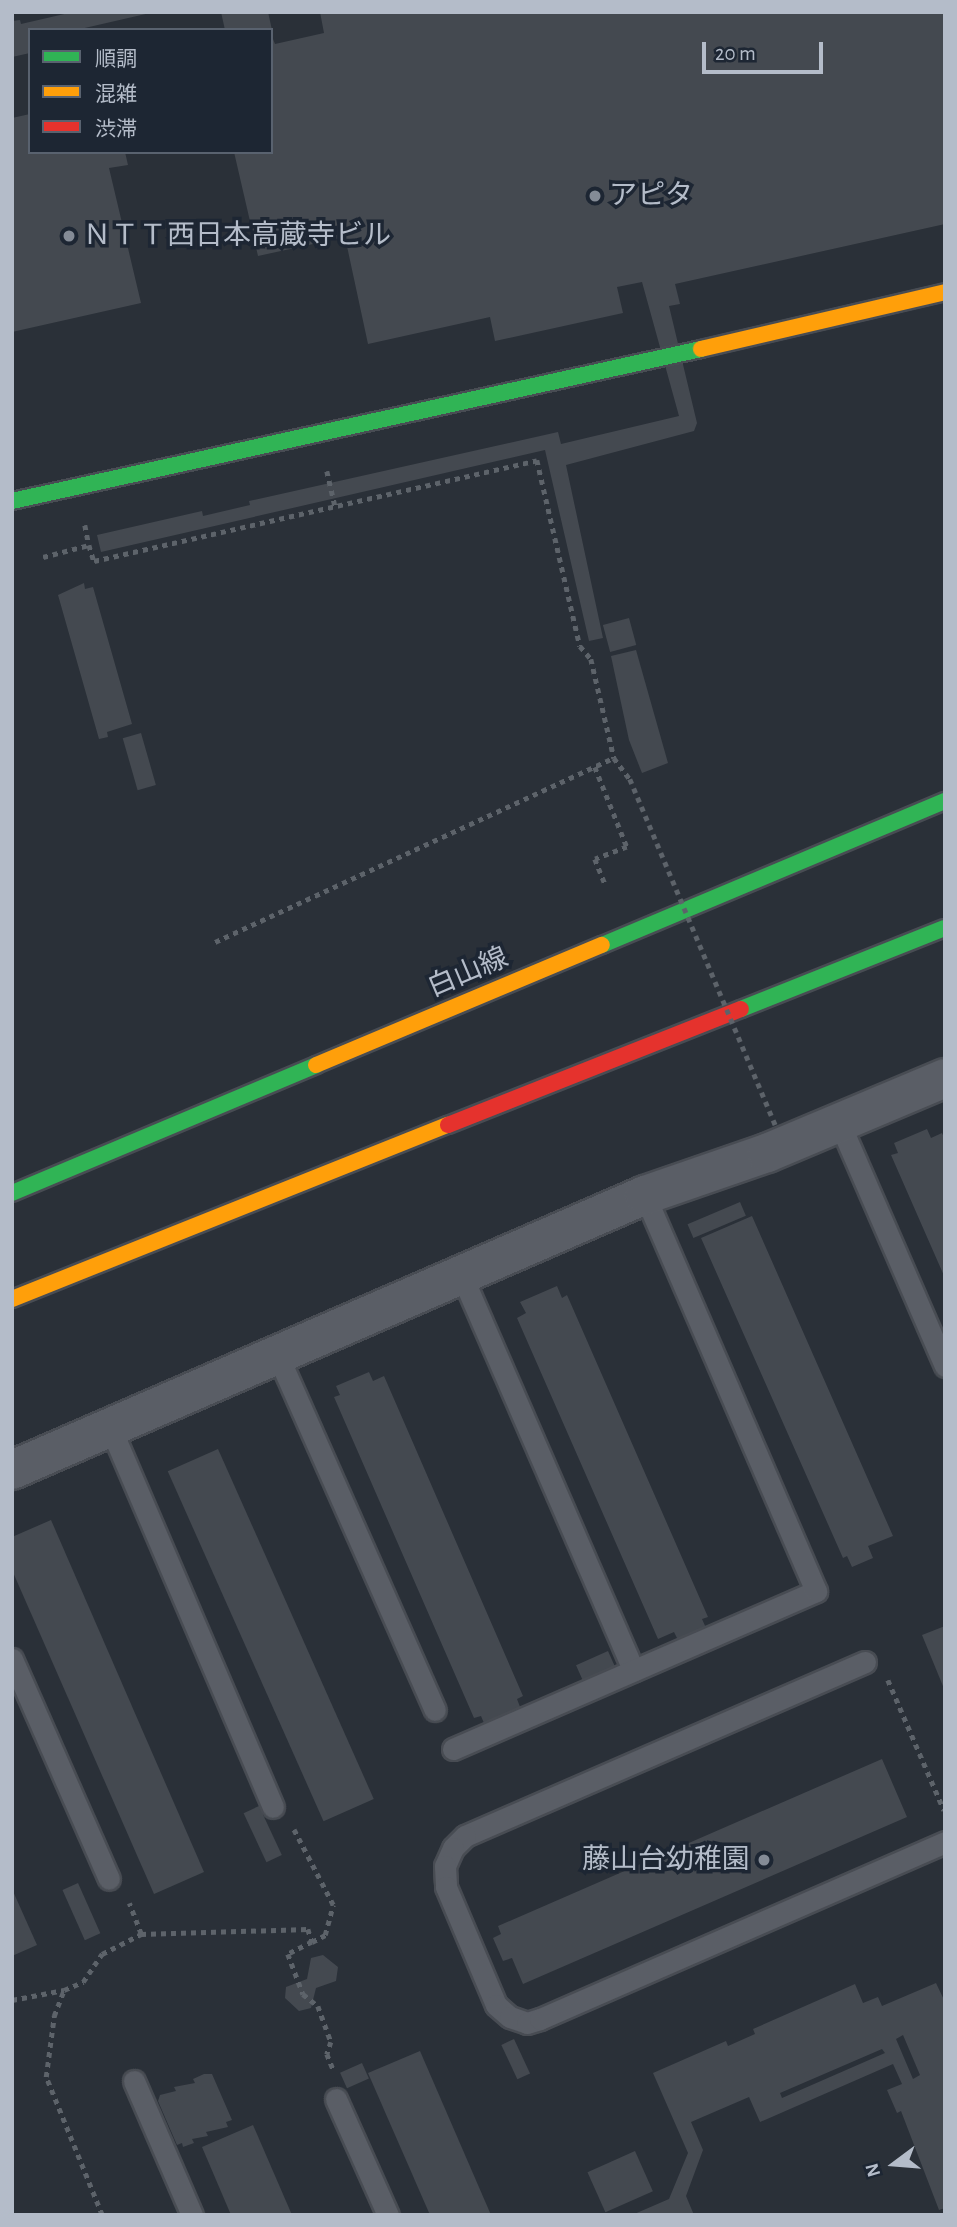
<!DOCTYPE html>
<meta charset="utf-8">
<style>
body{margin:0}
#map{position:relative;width:957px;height:2227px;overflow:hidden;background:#2a3038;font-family:"Alegreya Sans","Noto Sans JP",sans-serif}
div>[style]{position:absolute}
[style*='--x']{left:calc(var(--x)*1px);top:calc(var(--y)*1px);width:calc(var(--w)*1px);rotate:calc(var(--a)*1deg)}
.building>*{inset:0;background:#444950;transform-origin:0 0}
.path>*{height:4.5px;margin-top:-2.25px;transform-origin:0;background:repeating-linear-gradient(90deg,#5d636a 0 5px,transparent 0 10px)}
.roads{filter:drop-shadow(2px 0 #484c53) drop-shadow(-2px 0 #484c53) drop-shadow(0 2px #484c53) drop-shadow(0 -2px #484c53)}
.lane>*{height:21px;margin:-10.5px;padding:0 10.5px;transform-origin:10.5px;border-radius:10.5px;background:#5a5e66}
.street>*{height:38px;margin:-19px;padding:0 19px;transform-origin:19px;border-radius:19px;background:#5a5e66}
.fast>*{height:16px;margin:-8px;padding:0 8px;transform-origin:8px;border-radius:8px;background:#30b455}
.slow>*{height:16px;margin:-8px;padding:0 8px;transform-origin:8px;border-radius:8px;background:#ff9f0a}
.jam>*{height:16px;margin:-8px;padding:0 8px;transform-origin:8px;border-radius:8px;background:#e5322d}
.path-bridge>*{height:4.5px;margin-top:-2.25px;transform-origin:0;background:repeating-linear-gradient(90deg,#5d636a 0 5px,transparent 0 10px)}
.dots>*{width:19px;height:19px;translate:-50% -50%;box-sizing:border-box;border:4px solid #1d2633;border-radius:50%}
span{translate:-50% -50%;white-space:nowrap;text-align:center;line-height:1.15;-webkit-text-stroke:7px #1d2633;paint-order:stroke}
.poi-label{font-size:28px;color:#b4bcc9}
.left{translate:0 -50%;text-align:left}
.right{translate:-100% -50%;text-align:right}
.street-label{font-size:28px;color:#b4bcc9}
.frame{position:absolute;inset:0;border:14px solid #b4bcc9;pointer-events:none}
.legend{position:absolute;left:28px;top:28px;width:245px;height:126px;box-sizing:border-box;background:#1d2633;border:2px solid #59626f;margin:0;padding:9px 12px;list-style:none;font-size:21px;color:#b4bcc9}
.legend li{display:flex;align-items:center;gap:14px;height:35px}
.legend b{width:35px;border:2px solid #59626f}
.north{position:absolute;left:859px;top:2129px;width:70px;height:70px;-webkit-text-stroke:5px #1d2633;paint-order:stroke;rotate:254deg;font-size:19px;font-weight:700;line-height:28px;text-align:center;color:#b4bcc9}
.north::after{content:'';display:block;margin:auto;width:24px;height:32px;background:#b4bcc9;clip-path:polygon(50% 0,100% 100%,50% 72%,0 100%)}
.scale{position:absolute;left:702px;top:42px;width:121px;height:32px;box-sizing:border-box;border:4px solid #b4bcc9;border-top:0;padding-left:9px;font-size:21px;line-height:24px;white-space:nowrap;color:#b4bcc9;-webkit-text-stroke:5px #1d2633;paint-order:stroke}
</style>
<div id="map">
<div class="building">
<div style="clip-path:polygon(73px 12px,150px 12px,150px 13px,76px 30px,30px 30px,30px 53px,12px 57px,12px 21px,20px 20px,21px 24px)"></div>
<div style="clip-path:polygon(221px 12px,268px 12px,272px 30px,225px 30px)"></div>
<div style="clip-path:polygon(320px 12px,945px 12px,945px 224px,675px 284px,680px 304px,669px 306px,697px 423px,694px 431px,566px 465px,603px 638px,589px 641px,545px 450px,101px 552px,97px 535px,202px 511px,203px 516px,250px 505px,249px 501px,558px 432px,561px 444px,679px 416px,642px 282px,617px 287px,623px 313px,495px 341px,490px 317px,368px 344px,345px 237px,258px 256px,234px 152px,271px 152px,271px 34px,275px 44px,324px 33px)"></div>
<div style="clip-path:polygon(30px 114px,30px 152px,125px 152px,128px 165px,109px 168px,141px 303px,12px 332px,12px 118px)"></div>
<div style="clip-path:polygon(84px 583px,85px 589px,93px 587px,132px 724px,107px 732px,108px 737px,99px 739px,58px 595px)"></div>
<div style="left:629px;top:618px;width:28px;height:27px;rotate:75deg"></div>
<div style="clip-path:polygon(636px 650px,668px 763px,642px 773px,629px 740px,611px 656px)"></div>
<div style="left:141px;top:733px;width:54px;height:19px;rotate:74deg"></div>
<div style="clip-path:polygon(927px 1129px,931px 1138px,942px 1133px,945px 1140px,945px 1278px,891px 1155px,898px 1153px,894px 1143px)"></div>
<div style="left:740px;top:1202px;width:15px;height:57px;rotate:67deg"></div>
<div style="clip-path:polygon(752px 1216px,893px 1536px,868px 1546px,873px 1558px,852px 1567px,847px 1556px,843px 1558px,701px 1238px)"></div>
<div style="clip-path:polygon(557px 1286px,562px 1298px,567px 1295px,708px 1617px,702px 1619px,706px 1628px,678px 1640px,674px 1632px,658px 1639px,517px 1318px,526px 1313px,520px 1302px)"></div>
<div style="clip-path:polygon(369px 1372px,373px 1381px,384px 1376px,523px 1696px,517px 1699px,522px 1712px,486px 1728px,481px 1716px,474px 1718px,334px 1397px,340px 1395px,336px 1386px)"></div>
<div style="left:218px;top:1449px;width:383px;height:55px;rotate:66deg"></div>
<div style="clip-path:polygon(51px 1520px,204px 1872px,154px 1894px,12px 1570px,12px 1537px)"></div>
<div style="clip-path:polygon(945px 1626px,945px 1691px,922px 1635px)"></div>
<div style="left:608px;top:1651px;width:20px;height:35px;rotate:66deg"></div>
<div style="clip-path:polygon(882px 1759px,907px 1817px,523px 1984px,512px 1958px,503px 1961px,493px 1938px,501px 1934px,498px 1926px)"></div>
<div style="left:259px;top:1806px;width:54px;height:17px;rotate:65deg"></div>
<div style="left:78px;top:1883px;width:55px;height:17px;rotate:66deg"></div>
<div style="clip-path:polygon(12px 1889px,37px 1945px,12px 1956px)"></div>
<div style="clip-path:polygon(323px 1955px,338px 1967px,336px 1981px,316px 1988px,311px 2008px,299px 2011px,285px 1998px,286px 1987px,307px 1979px,311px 1958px)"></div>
<div style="clip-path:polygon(evenodd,936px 1983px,945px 2002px,945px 2208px,939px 2210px,901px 2111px,897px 2113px,887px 2090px,902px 2084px,893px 2064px,760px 2122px,749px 2097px,691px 2122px,703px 2150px,686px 2196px,694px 2215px,632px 2215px,669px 2199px,688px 2153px,653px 2073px,726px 2041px,728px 2046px,755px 2034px,753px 2029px,855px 1984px,863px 2003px,878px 1997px,882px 2006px,936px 1983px,903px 2035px,920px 2075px,913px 2079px,896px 2039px,903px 2035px,936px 1983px,882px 2049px,885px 2053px,782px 2098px,780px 2093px,882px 2049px)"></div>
<div style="left:514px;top:2039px;width:38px;height:14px;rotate:65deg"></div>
<div style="clip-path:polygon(420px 2051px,491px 2215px,430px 2215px,368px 2073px)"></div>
<div style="left:362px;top:2063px;width:17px;height:24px;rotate:66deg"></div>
<div style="clip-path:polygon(204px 2074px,212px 2074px,232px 2120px,226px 2122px,228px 2127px,206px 2132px,208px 2136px,192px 2139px,194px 2143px,183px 2147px,182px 2143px,177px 2145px,158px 2101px,160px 2095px,176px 2091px,174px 2087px,195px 2083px,193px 2079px)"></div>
<div style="clip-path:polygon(253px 2125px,292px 2215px,231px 2215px,202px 2147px)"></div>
<div style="left:635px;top:2151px;width:44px;height:52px;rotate:66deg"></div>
</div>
<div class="path">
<div style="--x:327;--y:471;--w:37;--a:77"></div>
<div style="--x:85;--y:525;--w:20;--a:79"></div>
<div style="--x:43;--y:557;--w:48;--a:-14.6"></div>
<div style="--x:89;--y:545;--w:17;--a:73"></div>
<div style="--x:94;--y:561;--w:454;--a:-12.8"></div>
<div style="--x:537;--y:460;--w:191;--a:77"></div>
<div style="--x:580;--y:646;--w:17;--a:50"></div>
<div style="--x:591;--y:659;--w:102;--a:76.9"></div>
<div style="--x:614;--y:758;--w:26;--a:53"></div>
<div style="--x:595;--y:767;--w:86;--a:68.2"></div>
<div style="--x:627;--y:847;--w:34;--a:159"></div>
<div style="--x:595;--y:859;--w:27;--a:68"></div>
<div style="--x:215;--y:942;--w:439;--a:-24.8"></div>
<div style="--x:888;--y:1680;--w:142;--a:66.7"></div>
<div style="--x:141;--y:1934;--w:167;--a:-1.7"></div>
<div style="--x:308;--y:1929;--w:14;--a:73"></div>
<div style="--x:312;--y:1942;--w:15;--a:-28"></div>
<div style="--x:325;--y:1935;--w:31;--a:-75"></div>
<div style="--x:333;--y:1905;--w:85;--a:-117.5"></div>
<div style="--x:312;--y:1942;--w:27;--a:153"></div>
<div style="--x:288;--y:1954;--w:43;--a:69.4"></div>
<div style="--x:303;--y:1994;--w:19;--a:39"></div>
<div style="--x:318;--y:2006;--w:38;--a:70"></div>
<div style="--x:331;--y:2042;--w:13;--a:108"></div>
<div style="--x:327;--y:2054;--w:16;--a:68"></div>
<div style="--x:12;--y:2000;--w:53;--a:-10.9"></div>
<div style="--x:102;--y:2215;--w:149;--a:-112.1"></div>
<div style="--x:46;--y:2077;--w:62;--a:-82.5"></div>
<div style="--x:54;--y:2016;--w:28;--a:-69"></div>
<div style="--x:64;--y:1990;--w:21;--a:-23"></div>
<div style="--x:83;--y:1982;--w:34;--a:-56"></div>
<div style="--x:102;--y:1954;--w:44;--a:-27.1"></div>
<div style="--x:141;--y:1934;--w:33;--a:-111"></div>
</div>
<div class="roads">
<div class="lane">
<div style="--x:839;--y:1122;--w:266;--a:66.5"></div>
<div style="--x:462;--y:1276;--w:430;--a:66.5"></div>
<div style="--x:278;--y:1356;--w:387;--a:66.1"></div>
<div style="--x:111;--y:1429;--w:411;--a:66.8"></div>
<div style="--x:12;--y:1659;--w:240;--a:66.2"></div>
<div style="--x:865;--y:1662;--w:436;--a:156.5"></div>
<div style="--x:465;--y:1836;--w:17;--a:135"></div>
<div style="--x:453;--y:1848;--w:20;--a:114"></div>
<div style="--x:445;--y:1866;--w:21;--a:87"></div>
<div style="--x:446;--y:1887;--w:128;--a:67"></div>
<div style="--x:496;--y:2005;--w:18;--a:41"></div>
<div style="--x:510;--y:2017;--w:18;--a:19"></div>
<div style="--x:527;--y:2023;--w:14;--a:-17"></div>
<div style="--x:540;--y:2019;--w:442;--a:-23.6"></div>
<div style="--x:453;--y:1749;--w:396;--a:-23.5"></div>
<div style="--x:816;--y:1591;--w:431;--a:-113.4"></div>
<div style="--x:134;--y:2081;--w:146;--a:66.6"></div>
<div style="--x:336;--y:2099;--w:127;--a:65.9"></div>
</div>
<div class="street">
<div style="--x:12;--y:1470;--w:690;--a:-23.48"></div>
<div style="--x:645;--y:1195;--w:129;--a:-19"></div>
<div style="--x:767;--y:1153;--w:193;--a:-22.8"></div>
</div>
<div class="fast">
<div style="--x:12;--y:501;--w:706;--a:-12.44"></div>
<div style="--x:602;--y:945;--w:372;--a:-22.8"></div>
<div style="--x:741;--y:1009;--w:219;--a:-21.7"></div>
<div style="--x:12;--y:1193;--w:330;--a:-22.8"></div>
</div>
<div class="slow">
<div style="--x:701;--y:349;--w:251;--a:-13.1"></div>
<div style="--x:316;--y:1065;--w:310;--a:-22.8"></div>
<div style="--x:12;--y:1299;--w:469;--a:-21.8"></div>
</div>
<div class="jam">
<div style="--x:448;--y:1125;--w:315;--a:-21.6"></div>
</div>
</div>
<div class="path-bridge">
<div style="--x:630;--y:779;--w:380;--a:67.2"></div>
</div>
<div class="dots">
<div style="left:595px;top:196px;background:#848b96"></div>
<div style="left:69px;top:236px;background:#848b96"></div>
<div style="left:764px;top:1860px;background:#848b96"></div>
</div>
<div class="poi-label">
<span class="left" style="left:609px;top:196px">アピタ</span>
<span class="left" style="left:83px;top:236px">ＮＴＴ西日本高蔵寺ビル</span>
<span class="right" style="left:750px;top:1860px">藤山台幼稚園</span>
</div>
<div class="street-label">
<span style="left:468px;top:973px;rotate:-23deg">白山線</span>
</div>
<div class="frame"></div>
<ul class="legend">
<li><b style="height:9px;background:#30b455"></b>順調</li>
<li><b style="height:9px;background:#ff9f0a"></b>混雑</li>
<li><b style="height:9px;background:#e5322d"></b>渋滞</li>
</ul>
<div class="north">N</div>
<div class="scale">20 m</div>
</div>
